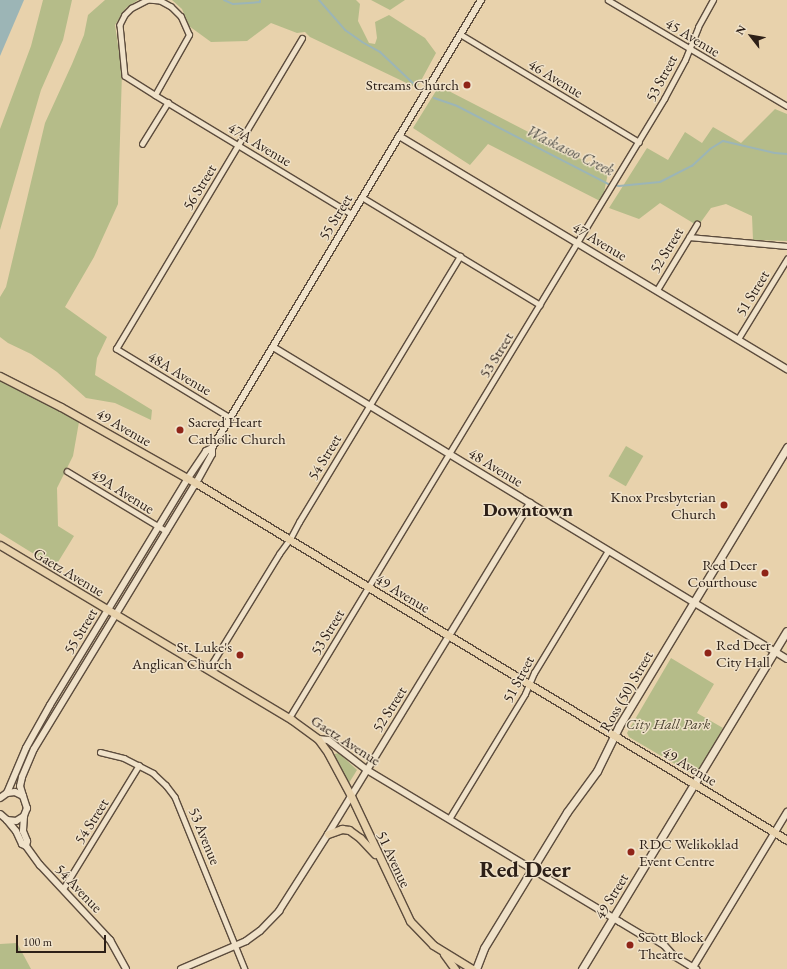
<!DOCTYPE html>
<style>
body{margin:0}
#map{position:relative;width:787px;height:969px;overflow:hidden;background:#e8d2ac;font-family:"EB Garamond",serif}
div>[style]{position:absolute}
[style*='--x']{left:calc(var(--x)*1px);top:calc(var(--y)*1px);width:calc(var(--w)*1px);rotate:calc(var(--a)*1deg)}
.green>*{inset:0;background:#b5bc89;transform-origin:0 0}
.water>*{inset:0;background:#9cb5b6}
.stream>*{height:2px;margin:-1px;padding:0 1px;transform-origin:1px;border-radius:1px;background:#9cb5b6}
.roads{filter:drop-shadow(1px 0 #5c4c3d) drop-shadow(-1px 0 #5c4c3d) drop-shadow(0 1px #5c4c3d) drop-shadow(0 -1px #5c4c3d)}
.minor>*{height:4.5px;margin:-2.25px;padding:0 2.25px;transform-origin:2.25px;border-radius:2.25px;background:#f0e2c9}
.tertiary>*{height:6px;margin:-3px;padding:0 3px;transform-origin:3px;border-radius:3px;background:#f0e2c9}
.secondary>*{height:7px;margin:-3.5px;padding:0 3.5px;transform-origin:3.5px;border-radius:3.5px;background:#f0e2c9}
.primary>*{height:7px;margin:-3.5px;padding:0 3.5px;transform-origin:3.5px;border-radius:3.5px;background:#e8d2ac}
.dots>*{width:11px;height:11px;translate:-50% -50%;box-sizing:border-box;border:2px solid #f0e2c9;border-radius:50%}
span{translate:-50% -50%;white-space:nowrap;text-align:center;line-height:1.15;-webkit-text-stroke:3px #f0e2c9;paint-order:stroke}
.street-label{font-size:15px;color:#2d2018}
.poi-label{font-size:15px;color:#2d2018}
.right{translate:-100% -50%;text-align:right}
.left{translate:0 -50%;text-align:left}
.park-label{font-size:15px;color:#4f4734;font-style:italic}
.water-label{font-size:16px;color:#4e4d47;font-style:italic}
.district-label{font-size:19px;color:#2d2018;font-weight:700}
.town-label{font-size:23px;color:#2d2018;font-weight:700}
.north{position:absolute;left:731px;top:16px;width:40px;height:40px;-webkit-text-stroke:3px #f0e2c9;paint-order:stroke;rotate:301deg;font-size:11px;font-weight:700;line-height:16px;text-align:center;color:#2d2018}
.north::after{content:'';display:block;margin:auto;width:14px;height:18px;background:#2d2018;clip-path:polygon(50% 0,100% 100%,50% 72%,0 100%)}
.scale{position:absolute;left:16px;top:935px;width:90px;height:18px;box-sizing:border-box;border:2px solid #2d2018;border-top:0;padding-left:5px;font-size:12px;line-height:14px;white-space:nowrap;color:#2d2018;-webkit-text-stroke:3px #f0e2c9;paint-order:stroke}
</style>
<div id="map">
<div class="green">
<div style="clip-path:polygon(43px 0,72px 0,63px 40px,41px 90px,0 230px,0 129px,31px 46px)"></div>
<div style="clip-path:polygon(105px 0,138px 0,126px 8px,115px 25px,122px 72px,118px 204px,94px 257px,65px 307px,107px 337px,97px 358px,95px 375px,152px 410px,151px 420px,115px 403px,86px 398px,57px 372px,31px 354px,8px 343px,0 337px,0 297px,6px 287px,45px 123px,72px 64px,84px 35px,88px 15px)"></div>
<div style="clip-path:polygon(172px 0,356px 0,360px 4px,358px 21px,369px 43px,375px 44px,377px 38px,375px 22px,389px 15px,425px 38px,436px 53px,417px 88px,310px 37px,305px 32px,297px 33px,271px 23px,247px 41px,211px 42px,189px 26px,182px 9px)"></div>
<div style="clip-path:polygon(371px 0,405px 0,390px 10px)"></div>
<div style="clip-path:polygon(439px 86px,608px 173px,602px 202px,488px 144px,470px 165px,413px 128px)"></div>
<div style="clip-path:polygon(775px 109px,787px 114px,787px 241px,753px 240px,752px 216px,726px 204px,711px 208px,698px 226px,660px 203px,639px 219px,609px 208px,647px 148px,668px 160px,685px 132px,702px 143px,713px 127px,741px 143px)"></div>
<div style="clip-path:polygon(0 379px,35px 396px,79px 422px,73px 456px,57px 488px,58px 526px,74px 536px,55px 567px,0 533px)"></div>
<div style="left:626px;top:446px;width:20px;height:35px;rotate:30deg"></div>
<div style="clip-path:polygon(671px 658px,714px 684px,697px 713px,723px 728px,700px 769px,697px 773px,692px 774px,629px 737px,627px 733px)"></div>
<div style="clip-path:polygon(339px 753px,357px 770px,349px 783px,334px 754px)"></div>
<div style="clip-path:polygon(17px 943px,31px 969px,0 969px,0 944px)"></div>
</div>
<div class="water">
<div style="clip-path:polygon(0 0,24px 0,0 56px)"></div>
</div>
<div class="stream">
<div style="--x:224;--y:0;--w:10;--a:24"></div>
<div style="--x:233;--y:4;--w:27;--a:-4"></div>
<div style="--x:260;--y:2;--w:2;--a:-90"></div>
<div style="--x:319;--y:0;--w:40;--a:49"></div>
<div style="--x:345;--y:30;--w:21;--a:35"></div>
<div style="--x:362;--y:42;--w:21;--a:29"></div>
<div style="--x:380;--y:52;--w:51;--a:43.4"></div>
<div style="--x:434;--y:98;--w:24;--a:19"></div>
<div style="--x:457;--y:106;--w:170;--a:27.3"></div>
<div style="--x:608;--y:184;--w:11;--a:10"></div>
<div style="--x:619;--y:186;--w:41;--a:-5.6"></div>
<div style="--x:660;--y:182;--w:36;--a:-27"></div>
<div style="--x:692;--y:166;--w:25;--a:-43"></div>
<div style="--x:710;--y:149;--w:15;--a:-32"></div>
<div style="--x:723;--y:141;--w:53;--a:13"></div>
<div style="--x:775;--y:153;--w:12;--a:5"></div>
</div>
<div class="roads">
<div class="minor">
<div style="--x:608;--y:0;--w:208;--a:30.6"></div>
<div style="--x:460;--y:34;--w:209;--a:31.1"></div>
<div style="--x:155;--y:95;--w:69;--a:-60.5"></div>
<div style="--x:189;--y:35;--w:20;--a:-114"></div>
<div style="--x:181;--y:17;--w:14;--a:-135"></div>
<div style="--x:171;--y:7;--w:13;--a:-151"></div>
<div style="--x:160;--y:1;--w:12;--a:-175"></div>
<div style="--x:148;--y:0;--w:18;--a:153"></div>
<div style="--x:132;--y:8;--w:10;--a:135"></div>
<div style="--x:125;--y:15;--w:11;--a:117"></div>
<div style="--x:120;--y:25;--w:51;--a:84.4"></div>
<div style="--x:125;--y:76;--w:36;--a:32"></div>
<div style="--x:155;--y:95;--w:97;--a:31.1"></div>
<div style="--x:238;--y:145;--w:133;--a:31.2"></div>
<div style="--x:142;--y:144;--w:49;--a:-58.2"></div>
<div style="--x:362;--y:197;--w:208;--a:31.2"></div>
<div style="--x:689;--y:237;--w:98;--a:5.2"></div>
<div style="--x:657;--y:290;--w:77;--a:-58.8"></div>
<div style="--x:738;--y:339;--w:94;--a:-58.5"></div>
<div style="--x:230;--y:418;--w:133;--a:-148.8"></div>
<div style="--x:116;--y:349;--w:362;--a:-59.1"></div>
<div style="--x:67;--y:471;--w:116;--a:31.2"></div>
<div style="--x:208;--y:670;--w:136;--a:-58.5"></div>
<div style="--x:279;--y:554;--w:19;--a:-54"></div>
<div style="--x:290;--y:539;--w:19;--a:-62"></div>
<div style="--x:299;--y:522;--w:311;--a:-58.8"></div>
<div style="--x:289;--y:718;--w:724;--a:-58.79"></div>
<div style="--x:664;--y:99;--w:44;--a:-61.7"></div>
<div style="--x:685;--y:60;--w:35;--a:-68"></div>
<div style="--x:698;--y:27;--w:31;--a:-61"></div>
<div style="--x:100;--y:752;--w:25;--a:14"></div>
<div style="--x:124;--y:758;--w:33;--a:27"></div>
<div style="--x:153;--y:773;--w:18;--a:43"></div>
<div style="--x:166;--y:785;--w:15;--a:53"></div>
<div style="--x:175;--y:797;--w:186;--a:67.9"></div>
<div style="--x:449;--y:819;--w:146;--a:-58.7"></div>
<div style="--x:525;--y:694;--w:23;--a:-67"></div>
<div style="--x:534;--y:673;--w:143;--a:-58.8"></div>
<div style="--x:63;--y:889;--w:145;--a:-58.5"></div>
</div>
<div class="tertiary">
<div style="--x:399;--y:136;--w:453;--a:31"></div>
<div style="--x:273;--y:347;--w:601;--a:31.26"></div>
<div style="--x:318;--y:739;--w:10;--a:6"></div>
<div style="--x:328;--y:740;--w:49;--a:37.6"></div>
<div style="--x:367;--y:770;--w:295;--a:31"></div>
<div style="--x:620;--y:922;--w:29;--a:31"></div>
<div style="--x:645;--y:937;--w:6;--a:0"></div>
<div style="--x:651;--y:937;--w:15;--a:32"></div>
<div style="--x:664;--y:945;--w:15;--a:48"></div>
<div style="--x:674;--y:956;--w:26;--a:31"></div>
<div style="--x:7;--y:793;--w:49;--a:-67.1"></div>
<div style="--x:26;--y:748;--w:49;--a:-60.8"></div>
<div style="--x:50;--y:705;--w:266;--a:-58.7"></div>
<div style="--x:188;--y:478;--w:32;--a:-56"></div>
<div style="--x:206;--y:451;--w:7;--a:-27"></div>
<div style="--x:212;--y:448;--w:523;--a:-59.02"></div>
<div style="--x:23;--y:796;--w:10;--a:-107"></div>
<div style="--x:20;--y:786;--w:9;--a:-77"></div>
<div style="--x:22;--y:777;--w:30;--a:-67"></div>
<div style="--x:34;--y:749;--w:311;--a:-58.7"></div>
<div style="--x:196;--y:483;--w:33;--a:-61"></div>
<div style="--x:212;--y:454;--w:6;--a:-90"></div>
<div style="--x:0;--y:798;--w:9;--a:-36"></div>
<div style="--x:7;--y:793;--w:8;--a:-7"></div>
<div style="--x:15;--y:792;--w:9;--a:27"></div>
<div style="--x:23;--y:796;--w:13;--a:72"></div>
<div style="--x:27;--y:808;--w:9;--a:111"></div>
<div style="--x:24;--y:816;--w:9;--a:148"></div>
<div style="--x:16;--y:821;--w:9;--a:-174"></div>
<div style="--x:7;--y:820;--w:9;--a:-139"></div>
<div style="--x:24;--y:816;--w:15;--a:94"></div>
<div style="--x:23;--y:831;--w:11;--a:68"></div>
<div style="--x:27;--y:841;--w:5;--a:101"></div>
<div style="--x:7;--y:820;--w:14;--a:51"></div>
<div style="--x:16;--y:831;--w:14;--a:65"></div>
<div style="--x:22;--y:844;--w:4;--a:27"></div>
<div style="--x:26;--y:846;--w:24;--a:54"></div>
<div style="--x:40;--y:865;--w:103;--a:47"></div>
<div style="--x:110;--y:940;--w:33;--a:61"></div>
<div style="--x:181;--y:969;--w:71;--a:-23.3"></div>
<div style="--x:246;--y:941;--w:17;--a:-36"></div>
<div style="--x:260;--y:931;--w:28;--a:-46"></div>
<div style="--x:279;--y:911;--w:91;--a:-57.5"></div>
<div style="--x:328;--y:834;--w:388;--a:-58.6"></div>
<div style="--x:692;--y:969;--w:184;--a:-58.8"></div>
</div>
<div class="secondary">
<div style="--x:476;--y:969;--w:22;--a:-69"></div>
<div style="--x:484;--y:948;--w:159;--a:-58.6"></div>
<div style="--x:567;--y:812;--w:51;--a:-53.8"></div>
<div style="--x:597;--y:771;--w:50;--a:-63.9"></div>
<div style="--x:619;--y:726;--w:326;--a:-58.9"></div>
<div style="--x:582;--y:969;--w:395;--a:-58.8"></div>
</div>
<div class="primary">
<div style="--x:0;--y:376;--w:68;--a:26.9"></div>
<div style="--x:61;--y:407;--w:155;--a:29.4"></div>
<div style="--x:196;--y:483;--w:690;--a:31.13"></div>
<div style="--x:0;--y:545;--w:340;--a:30.9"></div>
<div style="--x:292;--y:720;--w:32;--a:36"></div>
<div style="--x:318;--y:739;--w:17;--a:54"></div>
<div style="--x:328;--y:753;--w:49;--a:61.9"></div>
<div style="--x:351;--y:796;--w:138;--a:64.7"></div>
<div style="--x:410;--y:921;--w:33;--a:46"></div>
<div style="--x:433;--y:945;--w:46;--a:31.6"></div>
<div style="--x:328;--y:834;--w:15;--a:-20"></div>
<div style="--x:342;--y:829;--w:7;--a:8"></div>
<div style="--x:349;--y:830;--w:14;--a:36"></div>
<div style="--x:360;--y:838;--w:22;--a:47"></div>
<div style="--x:444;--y:954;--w:19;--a:54"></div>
</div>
</div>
<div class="dots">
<div style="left:467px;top:85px;background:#8f2418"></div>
<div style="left:180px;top:430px;background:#8f2418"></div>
<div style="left:724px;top:505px;background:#8f2418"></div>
<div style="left:765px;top:573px;background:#8f2418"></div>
<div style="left:708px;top:653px;background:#8f2418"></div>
<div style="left:240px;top:655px;background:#8f2418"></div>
<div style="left:631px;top:852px;background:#8f2418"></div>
<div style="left:630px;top:945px;background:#8f2418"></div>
</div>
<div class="street-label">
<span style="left:693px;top:37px;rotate:31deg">45 Avenue</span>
<span style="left:556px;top:78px;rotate:31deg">46 Avenue</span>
<span style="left:661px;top:78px;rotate:-62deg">53 Street</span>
<span style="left:260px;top:144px;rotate:31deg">47A Avenue</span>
<span style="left:199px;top:187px;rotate:-59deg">56 Street</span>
<span style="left:335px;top:217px;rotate:-59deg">55 Street</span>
<span style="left:600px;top:241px;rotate:31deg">47 Avenue</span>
<span style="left:666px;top:250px;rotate:-59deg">52 Street</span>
<span style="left:752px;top:293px;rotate:-59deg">51 Street</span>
<span style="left:496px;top:355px;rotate:-59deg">53 Street</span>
<span style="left:180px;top:373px;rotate:31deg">48A Avenue</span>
<span style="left:124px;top:427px;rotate:30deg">49 Avenue</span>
<span style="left:324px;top:457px;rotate:-59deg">54 Street</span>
<span style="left:496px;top:467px;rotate:31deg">48 Avenue</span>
<span style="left:123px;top:491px;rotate:32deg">49A Avenue</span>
<span style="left:69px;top:572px;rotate:31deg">Gaetz Avenue</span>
<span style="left:403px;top:593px;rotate:31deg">49 Avenue</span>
<span style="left:80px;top:631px;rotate:-59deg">55 Street</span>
<span style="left:327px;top:632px;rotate:-59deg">53 Street</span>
<span style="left:518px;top:679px;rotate:-62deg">51 Street</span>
<span style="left:626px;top:691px;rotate:-60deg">Ross (50) Street</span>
<span style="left:389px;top:709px;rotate:-58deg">52 Street</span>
<span style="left:346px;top:740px;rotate:33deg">Gaetz Avenue</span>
<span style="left:690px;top:766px;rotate:31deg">49 Avenue</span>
<span style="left:91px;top:821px;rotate:-58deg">54 Street</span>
<span style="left:205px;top:836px;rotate:68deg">53 Avenue</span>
<span style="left:394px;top:859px;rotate:65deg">51 Avenue</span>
<span style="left:79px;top:888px;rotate:46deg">54 Avenue</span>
<span style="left:611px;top:896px;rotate:-59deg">49 Street</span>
</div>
<div class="poi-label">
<span class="right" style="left:459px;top:85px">Streams Church</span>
<span class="left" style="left:188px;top:430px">Sacred Heart<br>Catholic Church</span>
<span class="right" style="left:716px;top:505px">Knox Presbyterian<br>Church</span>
<span class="right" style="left:757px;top:573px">Red Deer<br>Courthouse</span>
<span class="left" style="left:716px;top:653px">Red Deer<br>City Hall</span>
<span class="right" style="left:232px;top:655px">St. Luke's<br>Anglican Church</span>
<span class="left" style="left:639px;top:852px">RDC Welikoklad<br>Event Centre</span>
<span class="left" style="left:638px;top:945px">Scott Block<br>Theatre</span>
</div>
<div class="park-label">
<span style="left:668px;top:724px">City Hall Park</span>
</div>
<div class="water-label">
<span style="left:570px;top:151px;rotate:26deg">Waskasoo Creek</span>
</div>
<div class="district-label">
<span style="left:528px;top:510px">Downtown</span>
</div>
<div class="town-label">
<span style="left:525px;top:869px">Red Deer</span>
</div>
<div class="north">N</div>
<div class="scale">100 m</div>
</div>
